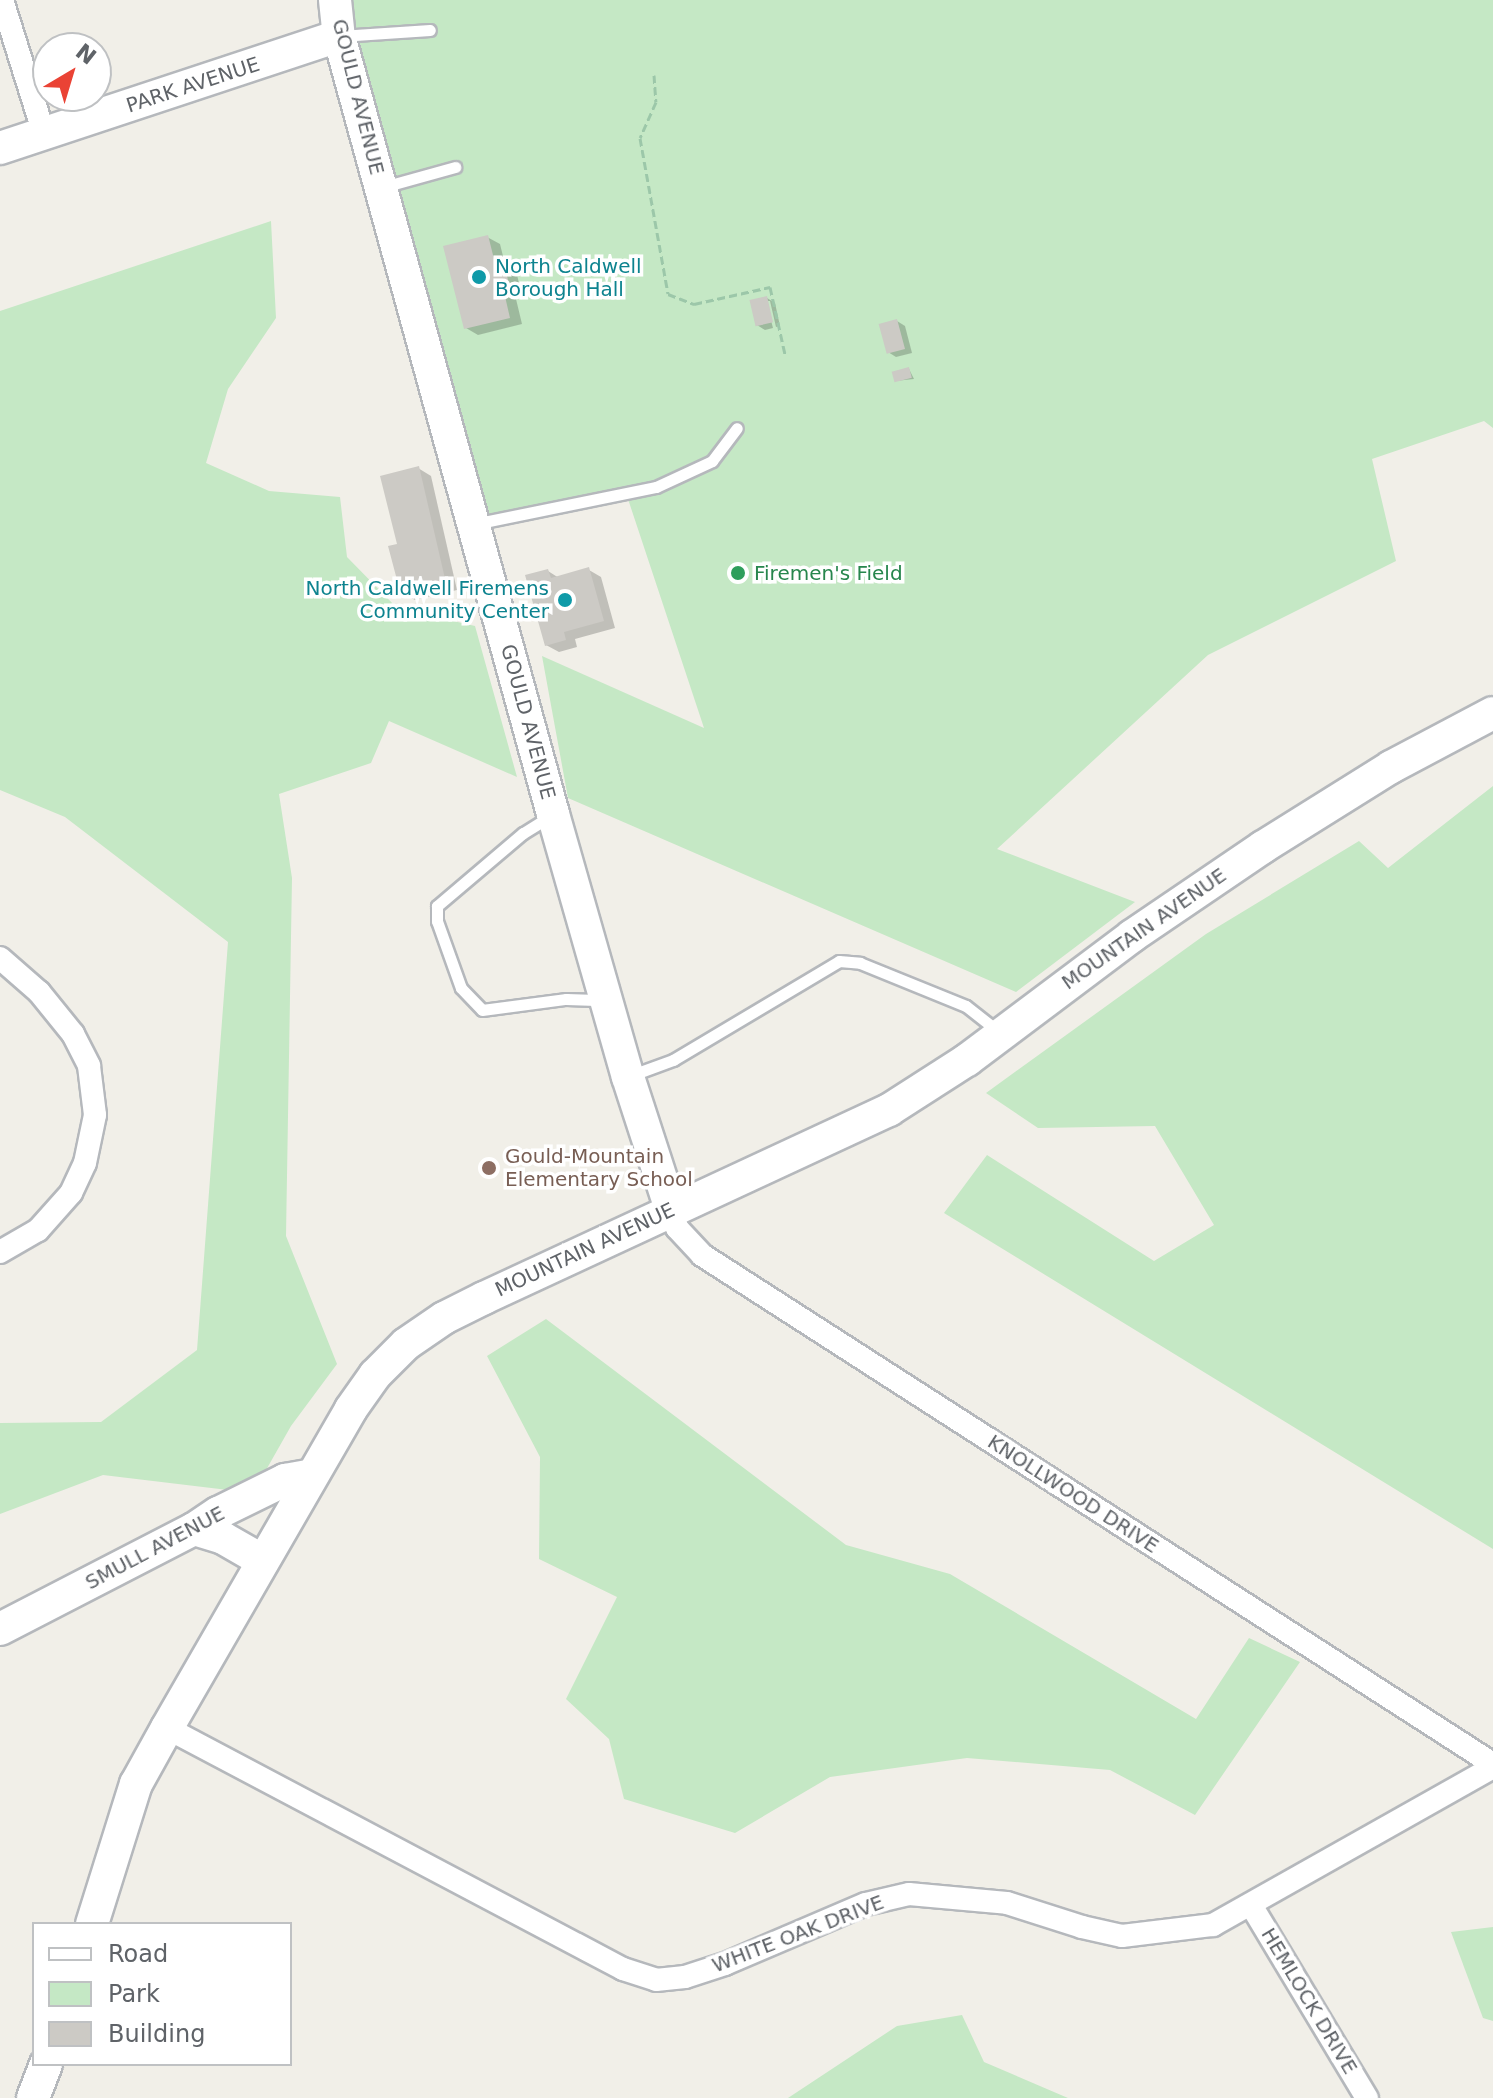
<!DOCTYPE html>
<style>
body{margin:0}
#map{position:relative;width:1493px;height:2098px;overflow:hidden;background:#f1efe8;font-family:"DejaVu Sans",sans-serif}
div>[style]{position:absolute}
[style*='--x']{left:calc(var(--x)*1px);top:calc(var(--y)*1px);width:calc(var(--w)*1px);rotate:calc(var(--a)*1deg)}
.green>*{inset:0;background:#c5e8c5}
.shadow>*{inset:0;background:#0003}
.building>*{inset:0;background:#cccac5;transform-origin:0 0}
.path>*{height:3px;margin-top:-1.5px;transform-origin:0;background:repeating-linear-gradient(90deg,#9cc7a9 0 8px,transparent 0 12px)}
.roads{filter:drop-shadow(2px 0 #b5b8bc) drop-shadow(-2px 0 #b5b8bc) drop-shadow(0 2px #b5b8bc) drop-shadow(0 -2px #b5b8bc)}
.lane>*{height:11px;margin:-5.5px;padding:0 5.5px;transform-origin:5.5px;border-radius:5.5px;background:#fff}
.street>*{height:22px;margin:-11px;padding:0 11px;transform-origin:11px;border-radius:11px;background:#fff}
.secondary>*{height:32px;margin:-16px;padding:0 16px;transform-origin:16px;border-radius:16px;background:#fff}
.dots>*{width:22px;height:22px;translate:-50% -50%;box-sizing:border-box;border:4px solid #fff;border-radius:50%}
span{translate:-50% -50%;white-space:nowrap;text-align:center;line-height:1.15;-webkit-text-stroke:7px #fff;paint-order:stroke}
.street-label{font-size:20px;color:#5f6368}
.culture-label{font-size:20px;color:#0d838f}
.left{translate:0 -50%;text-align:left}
.right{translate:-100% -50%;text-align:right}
.leisure-label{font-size:20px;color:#27864d}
.education-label{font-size:20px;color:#785e54}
.legend{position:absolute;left:32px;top:1922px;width:260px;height:144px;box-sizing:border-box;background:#fff;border:2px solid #bfc1c3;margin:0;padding:10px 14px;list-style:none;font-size:24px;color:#5f6368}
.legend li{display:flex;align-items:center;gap:16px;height:40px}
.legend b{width:40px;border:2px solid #bfc1c3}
.north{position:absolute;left:32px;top:32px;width:80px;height:80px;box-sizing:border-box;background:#fff;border:2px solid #bfc1c3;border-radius:50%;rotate:38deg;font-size:22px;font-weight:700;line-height:32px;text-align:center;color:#5f6368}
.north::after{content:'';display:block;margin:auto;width:28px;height:36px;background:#ea4335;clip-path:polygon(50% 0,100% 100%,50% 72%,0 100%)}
</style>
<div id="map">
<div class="green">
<div style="clip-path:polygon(341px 0,1493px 0,1493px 428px,1484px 421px,1372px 459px,1396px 561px,1208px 655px,997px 849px,1135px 902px,1016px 992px,568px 798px,542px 656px,704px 728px,627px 496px,474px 528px)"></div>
<div style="clip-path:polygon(271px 221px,276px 318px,228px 389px,206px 463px,269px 491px,340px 497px,347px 557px,397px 608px,475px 626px,517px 777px,389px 721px,371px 763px,279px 794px,292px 878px,286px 1236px,337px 1364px,291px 1426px,253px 1493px,103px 1475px,0 1514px,0 1423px,101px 1422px,197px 1350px,228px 942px,65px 817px,0 790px,0 311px)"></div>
<div style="clip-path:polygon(1493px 786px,1493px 1549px,944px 1213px,987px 1155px,1154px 1261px,1214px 1225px,1155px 1126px,1038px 1128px,986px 1093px,1206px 934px,1359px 841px,1388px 868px)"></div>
<div style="clip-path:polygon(546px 1319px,846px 1545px,950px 1574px,1196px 1719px,1249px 1638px,1300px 1662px,1195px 1815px,1110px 1770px,967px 1758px,830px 1777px,735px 1833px,624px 1799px,609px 1739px,566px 1699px,617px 1597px,539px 1559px,540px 1457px,487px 1356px)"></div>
<div style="clip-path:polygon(1493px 1927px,1493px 2021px,1483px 2018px,1451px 1932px)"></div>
<div style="clip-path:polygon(962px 2015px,984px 2062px,1068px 2098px,788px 2098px,897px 2026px)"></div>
</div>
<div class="shadow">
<div style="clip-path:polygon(487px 237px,500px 244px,505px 264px,516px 270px,522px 297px,516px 299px,522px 324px,478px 335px,466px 328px)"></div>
<div style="clip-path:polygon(767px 298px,775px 303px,780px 326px,776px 327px,770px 301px,766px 301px,773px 328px,765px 330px,757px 325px)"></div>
<div style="clip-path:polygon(897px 321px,905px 326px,912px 353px,896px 357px,888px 352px)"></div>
<div style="clip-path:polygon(909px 369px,914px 379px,895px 381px)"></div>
<div style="clip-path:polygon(418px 468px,431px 476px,457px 590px,415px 600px,402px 593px)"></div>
<div style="clip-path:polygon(589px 570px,601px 577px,615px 628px,575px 639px,577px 647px,559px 652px,546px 645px,548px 571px,559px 578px)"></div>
</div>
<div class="building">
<div style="clip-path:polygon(488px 235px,495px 263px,503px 261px,511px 291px,504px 292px,510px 318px,464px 329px,443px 246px)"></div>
<div style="left:767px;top:296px;width:27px;height:18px;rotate:77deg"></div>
<div style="left:897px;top:319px;width:31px;height:19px;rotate:75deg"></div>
<div style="left:909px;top:367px;width:11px;height:18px;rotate:75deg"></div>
<div style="clip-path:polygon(419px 466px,446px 583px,401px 595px,388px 546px,397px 544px,380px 476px)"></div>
<div style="clip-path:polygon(589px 567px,604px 621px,564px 632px,566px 640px,545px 646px,525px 575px,548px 569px,551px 578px)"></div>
</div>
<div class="path">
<div style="--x:654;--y:75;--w:27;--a:86"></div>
<div style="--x:656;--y:102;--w:39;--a:114"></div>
<div style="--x:640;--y:138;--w:158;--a:79.8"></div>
<div style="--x:668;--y:294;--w:28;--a:21"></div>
<div style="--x:694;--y:304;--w:78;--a:-12.6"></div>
<div style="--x:770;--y:287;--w:69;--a:77.4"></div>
</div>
<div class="roads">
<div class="lane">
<div style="--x:340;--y:36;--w:90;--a:-3.8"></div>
<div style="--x:383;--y:187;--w:75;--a:-15.5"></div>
<div style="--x:474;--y:524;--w:186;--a:-11.5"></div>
<div style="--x:656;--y:487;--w:62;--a:-24.9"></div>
<div style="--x:712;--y:461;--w:41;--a:-52.9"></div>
<div style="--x:549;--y:817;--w:31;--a:148"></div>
<div style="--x:523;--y:833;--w:113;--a:139.7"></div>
<div style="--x:437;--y:906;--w:15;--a:90"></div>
<div style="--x:437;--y:921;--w:71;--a:70.3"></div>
<div style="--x:461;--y:988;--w:30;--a:46"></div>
<div style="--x:482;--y:1010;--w:85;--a:-7.5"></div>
<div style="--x:566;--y:999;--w:38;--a:2"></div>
<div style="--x:632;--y:1075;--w:44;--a:-20.1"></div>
<div style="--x:673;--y:1060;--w:193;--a:-30.8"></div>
<div style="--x:839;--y:961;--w:21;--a:5"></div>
<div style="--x:860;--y:963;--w:114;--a:22.1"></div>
<div style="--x:966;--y:1006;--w:42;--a:38.2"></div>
</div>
<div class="street">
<div style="--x:2;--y:0;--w:140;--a:72.6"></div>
<div style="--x:0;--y:958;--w:52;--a:41.1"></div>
<div style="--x:39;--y:992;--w:54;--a:51"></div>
<div style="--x:73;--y:1034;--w:36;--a:63"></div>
<div style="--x:89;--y:1066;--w:49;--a:83"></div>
<div style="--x:95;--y:1115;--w:49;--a:101.8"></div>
<div style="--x:85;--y:1163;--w:33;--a:115"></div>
<div style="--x:71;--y:1193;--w:50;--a:131.7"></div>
<div style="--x:38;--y:1230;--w:44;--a:149.9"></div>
<div style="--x:671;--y:1209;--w:20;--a:72"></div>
<div style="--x:677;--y:1228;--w:37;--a:47"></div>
<div style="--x:702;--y:1255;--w:941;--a:32.76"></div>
<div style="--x:167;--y:1728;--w:516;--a:27.86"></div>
<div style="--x:623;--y:1969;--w:35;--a:18"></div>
<div style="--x:656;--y:1980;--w:29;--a:-6"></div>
<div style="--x:685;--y:1977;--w:42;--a:-18"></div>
<div style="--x:725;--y:1964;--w:153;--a:-23.1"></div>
<div style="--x:866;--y:1904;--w:44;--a:-13.1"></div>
<div style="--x:909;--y:1894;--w:98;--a:5.2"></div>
<div style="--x:1007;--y:1903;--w:79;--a:17.7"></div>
<div style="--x:1082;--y:1927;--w:41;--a:12.7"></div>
<div style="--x:1122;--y:1936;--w:92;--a:-6.9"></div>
<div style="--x:1213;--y:1925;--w:322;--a:-29.4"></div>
<div style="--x:1251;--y:1905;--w:225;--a:59"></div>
</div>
<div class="secondary">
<div style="--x:335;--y:0;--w:36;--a:84"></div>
<div style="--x:339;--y:36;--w:807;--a:74.62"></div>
<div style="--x:553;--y:814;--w:273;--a:74.1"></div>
<div style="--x:628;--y:1077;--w:139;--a:72"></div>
<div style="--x:0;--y:148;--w:357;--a:-18.3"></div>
<div style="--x:194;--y:1529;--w:30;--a:17"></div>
<div style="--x:223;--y:1538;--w:46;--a:29.9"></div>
<div style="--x:0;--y:1629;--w:218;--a:-27.3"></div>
<div style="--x:194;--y:1529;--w:29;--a:-34"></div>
<div style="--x:218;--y:1513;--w:75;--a:-26.2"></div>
<div style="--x:285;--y:1480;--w:27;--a:-10"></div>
<div style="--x:92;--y:1924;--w:147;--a:-72.6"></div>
<div style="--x:136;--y:1784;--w:64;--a:-61"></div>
<div style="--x:167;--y:1728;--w:368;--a:-60"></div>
<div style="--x:351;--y:1409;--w:42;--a:-54.8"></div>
<div style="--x:375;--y:1375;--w:44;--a:-45"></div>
<div style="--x:406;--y:1344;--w:46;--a:-34.4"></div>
<div style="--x:444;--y:1318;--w:45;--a:-26.6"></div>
<div style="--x:484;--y:1298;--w:447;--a:-24.9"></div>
<div style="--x:889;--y:1110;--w:93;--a:-32.7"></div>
<div style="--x:967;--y:1060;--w:206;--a:-36.9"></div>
<div style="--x:1132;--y:936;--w:158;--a:-34.2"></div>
<div style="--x:1263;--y:847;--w:151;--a:-32"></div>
<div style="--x:1391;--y:767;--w:115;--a:-27.9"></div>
<div style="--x:33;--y:2098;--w:36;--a:-69"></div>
</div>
</div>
<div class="dots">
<div style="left:479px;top:277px;background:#0f9aa8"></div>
<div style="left:738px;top:573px;background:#2e9e5b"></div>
<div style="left:565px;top:600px;background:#0f9aa8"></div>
<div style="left:489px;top:1168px;background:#8d6e63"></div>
</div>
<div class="street-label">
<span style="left:193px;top:85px;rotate:-18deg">PARK AVENUE</span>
<span style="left:358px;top:97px;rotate:76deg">GOULD AVENUE</span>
<span style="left:528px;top:722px;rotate:75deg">GOULD AVENUE</span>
<span style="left:1144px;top:929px;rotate:-35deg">MOUNTAIN AVENUE</span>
<span style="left:585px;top:1250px;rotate:-25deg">MOUNTAIN AVENUE</span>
<span style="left:1073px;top:1494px;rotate:33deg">KNOLLWOOD DRIVE</span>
<span style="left:155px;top:1548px;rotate:-28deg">SMULL AVENUE</span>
<span style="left:798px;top:1934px;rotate:-21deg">WHITE OAK DRIVE</span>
<span style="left:1309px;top:2001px;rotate:59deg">HEMLOCK DRIVE</span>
</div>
<div class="culture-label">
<span class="left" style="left:495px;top:278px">North Caldwell<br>Borough Hall</span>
<span class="right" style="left:549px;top:600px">North Caldwell Firemens<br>Community Center</span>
</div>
<div class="leisure-label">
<span class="left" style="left:754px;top:573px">Firemen's Field</span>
</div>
<div class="education-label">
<span class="left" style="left:505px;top:1168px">Gould-Mountain<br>Elementary School</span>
</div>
<ul class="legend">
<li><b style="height:10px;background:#fff"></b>Road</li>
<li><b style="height:22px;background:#c5e8c5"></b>Park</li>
<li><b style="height:22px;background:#cccac5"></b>Building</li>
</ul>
<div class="north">N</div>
</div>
